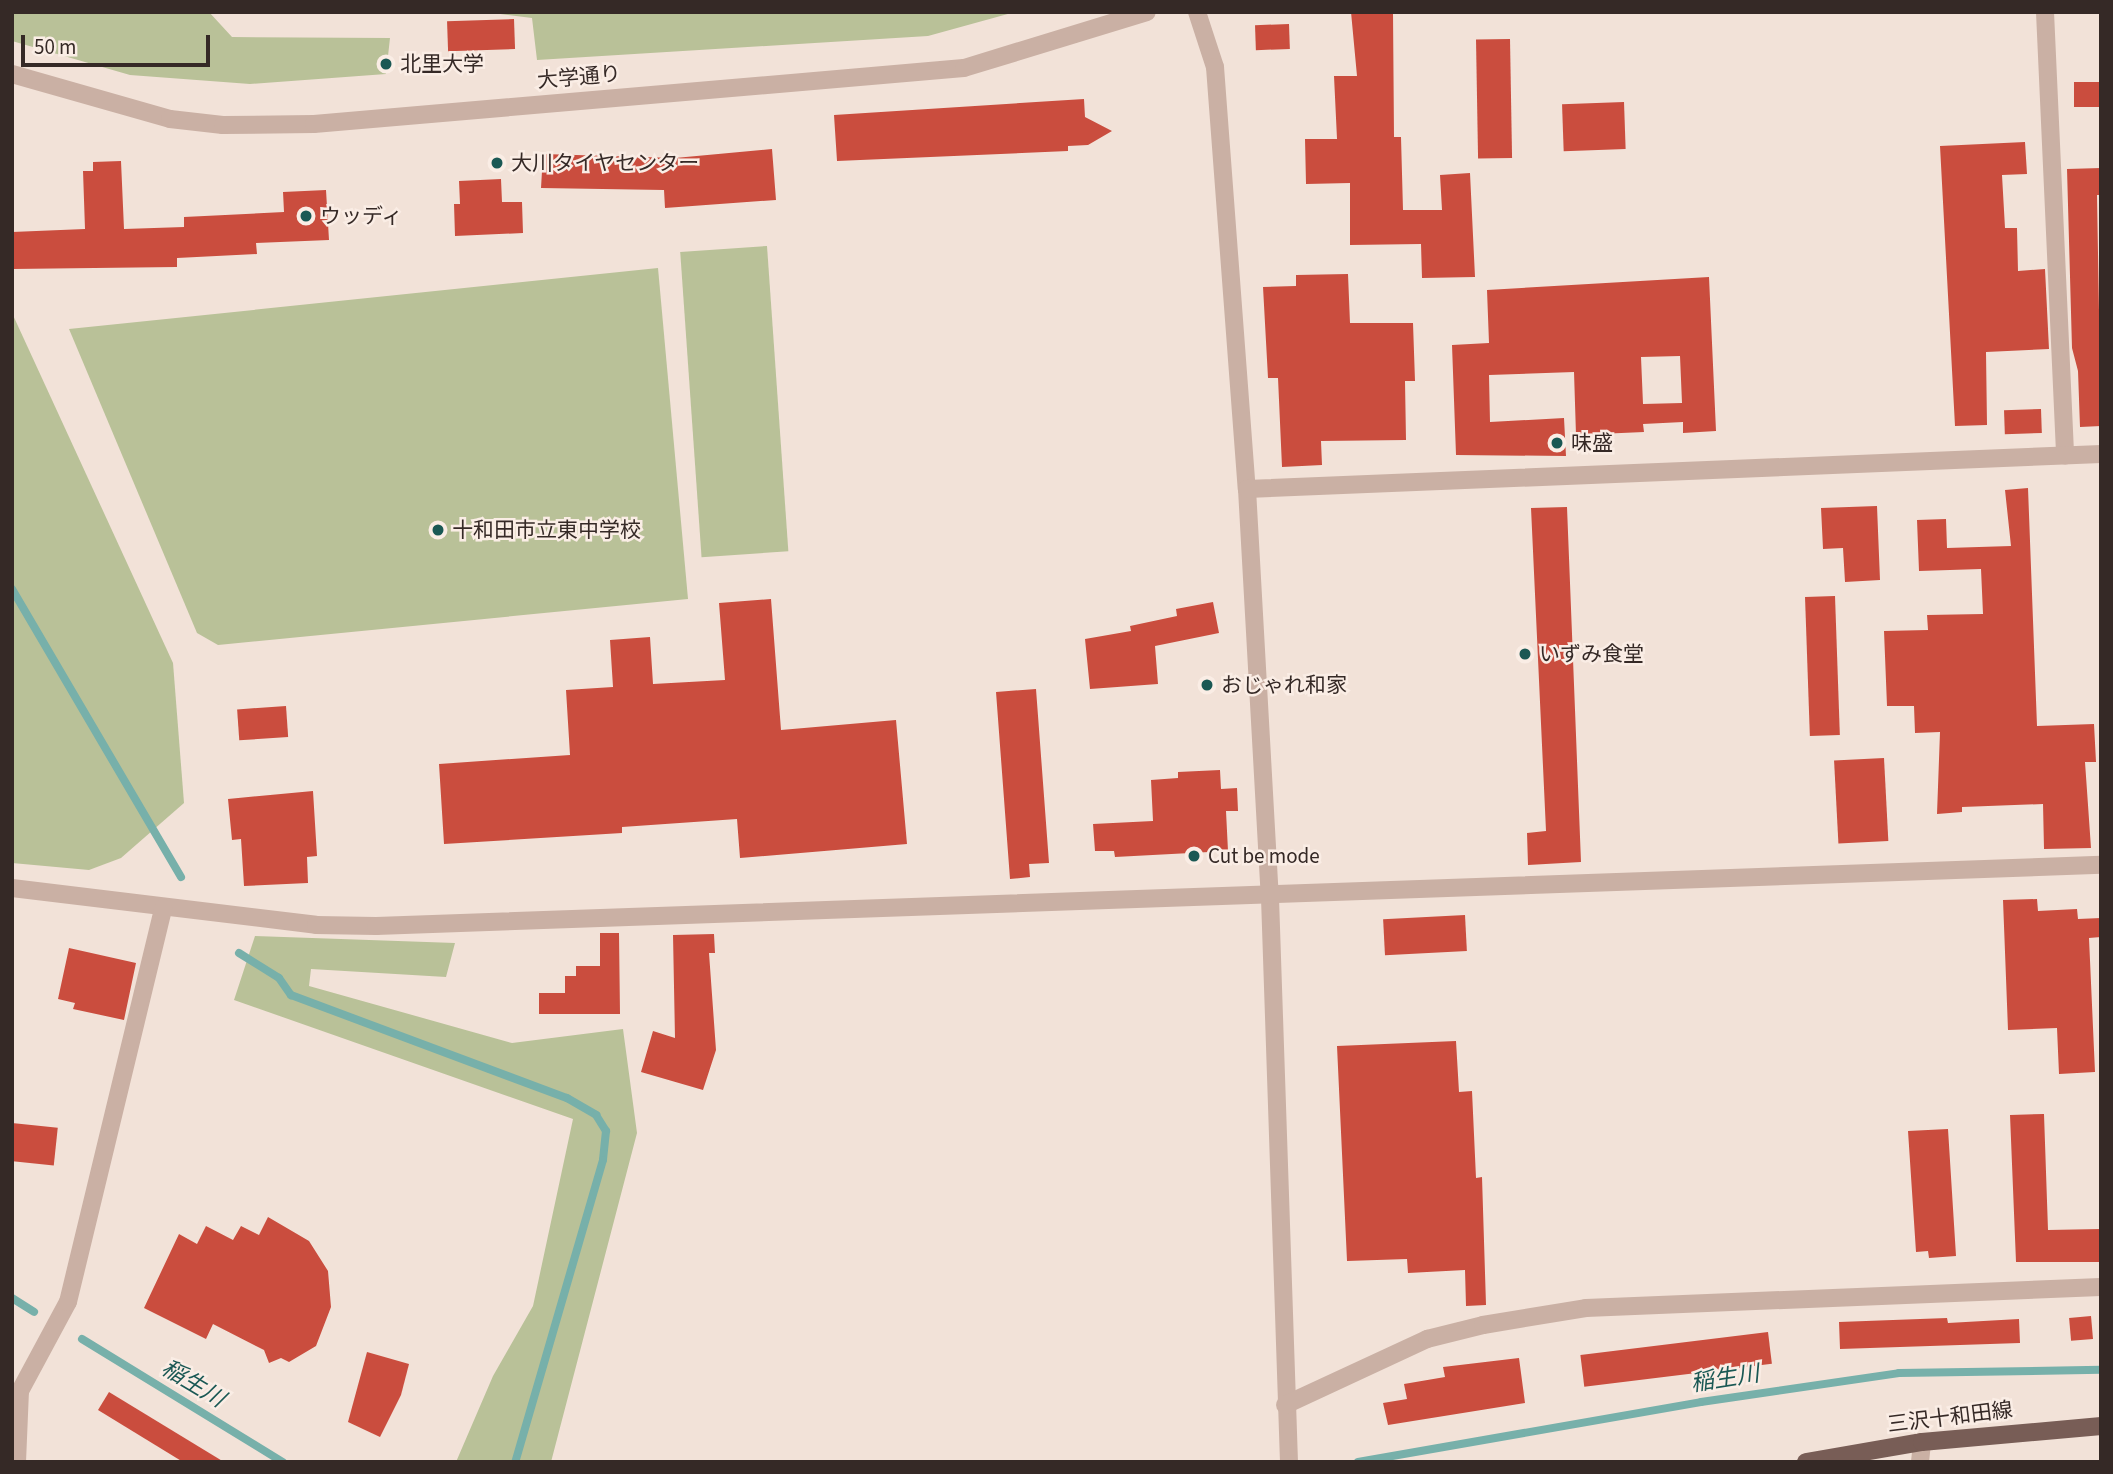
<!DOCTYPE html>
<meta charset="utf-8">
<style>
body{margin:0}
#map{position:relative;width:2113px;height:1474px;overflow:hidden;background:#f2e2d8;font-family:"Source Sans 3","Noto Sans JP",sans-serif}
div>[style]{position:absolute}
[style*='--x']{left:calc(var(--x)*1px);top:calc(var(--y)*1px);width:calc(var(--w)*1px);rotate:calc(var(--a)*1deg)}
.green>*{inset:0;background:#b9c198;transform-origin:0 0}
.stream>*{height:8px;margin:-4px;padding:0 4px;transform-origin:4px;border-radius:4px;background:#77b0aa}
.building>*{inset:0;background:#ca4d3e;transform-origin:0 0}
.minor>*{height:18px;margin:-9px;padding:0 9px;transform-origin:9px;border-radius:9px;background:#cab0a4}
.tertiary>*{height:18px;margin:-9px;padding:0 9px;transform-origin:9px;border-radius:9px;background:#cab0a4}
.primary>*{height:18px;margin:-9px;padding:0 9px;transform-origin:9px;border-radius:9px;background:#785d56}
.dots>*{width:19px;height:19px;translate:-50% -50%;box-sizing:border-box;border:4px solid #faede5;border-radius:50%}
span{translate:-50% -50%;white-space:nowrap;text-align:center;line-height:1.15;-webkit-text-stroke:5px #faede5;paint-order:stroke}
.poi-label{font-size:21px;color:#352926}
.left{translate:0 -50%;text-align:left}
.street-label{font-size:21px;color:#352926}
.water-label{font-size:23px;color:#1a5854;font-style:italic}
.frame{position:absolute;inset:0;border:14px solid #352926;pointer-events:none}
.scale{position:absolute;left:21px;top:35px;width:189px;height:32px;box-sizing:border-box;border:4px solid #352926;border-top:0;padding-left:9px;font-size:21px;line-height:24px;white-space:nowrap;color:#352926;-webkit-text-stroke:5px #faede5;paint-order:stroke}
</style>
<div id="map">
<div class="green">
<div style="clip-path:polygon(12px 12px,209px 12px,232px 37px,390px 38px,386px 74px,250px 84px,130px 75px,12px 41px)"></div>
<div style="clip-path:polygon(485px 12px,1015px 12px,928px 36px,537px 60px,532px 18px)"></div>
<div style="left:767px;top:246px;width:306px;height:87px;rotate:86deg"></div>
<div style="clip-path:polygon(658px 268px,688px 599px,218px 645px,197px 633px,69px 329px)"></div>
<div style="clip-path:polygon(12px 313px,173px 663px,184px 803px,121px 858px,89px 870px,12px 863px)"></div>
<div style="clip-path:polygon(255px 936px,455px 943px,446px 977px,311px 969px,309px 986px,512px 1043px,623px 1029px,637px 1133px,551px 1462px,456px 1462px,493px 1376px,533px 1306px,573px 1119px,234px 1000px)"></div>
</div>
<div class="stream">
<div style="--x:12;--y:589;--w:334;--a:59.6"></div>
<div style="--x:239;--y:953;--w:47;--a:32"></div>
<div style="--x:279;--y:978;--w:21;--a:55"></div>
<div style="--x:291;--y:995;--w:295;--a:20.5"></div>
<div style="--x:567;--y:1098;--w:34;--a:30"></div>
<div style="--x:596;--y:1115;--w:19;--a:58"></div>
<div style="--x:606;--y:1131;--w:29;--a:96"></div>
<div style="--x:603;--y:1160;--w:315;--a:106.2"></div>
<div style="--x:12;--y:1298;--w:26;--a:32"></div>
<div style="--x:82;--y:1339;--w:236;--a:31.5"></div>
<div style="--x:1358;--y:1462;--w:348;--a:-9.9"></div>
<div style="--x:1701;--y:1402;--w:200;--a:-8.3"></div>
<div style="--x:1899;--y:1373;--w:202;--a:-0.9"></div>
</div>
<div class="building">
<div style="clip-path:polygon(1351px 12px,1393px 12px,1394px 137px,1401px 137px,1403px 210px,1442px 210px,1440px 175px,1470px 173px,1475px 277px,1422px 278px,1421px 244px,1350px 245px,1350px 183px,1306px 184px,1305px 139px,1337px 139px,1334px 76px,1357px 76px)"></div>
<div style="left:514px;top:19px;width:30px;height:67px;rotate:88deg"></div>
<div style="left:1289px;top:24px;width:25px;height:34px;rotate:88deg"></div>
<div style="left:1510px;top:39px;width:119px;height:34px;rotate:89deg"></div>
<div style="left:2074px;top:82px;width:27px;height:25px"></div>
<div style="clip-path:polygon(1084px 99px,1085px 117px,1112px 131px,1088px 145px,1068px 146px,1068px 151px,837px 161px,834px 115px)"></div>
<div style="left:1624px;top:102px;width:47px;height:62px;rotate:88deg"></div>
<div style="clip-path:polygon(2025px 142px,2027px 174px,2002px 175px,2005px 228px,2017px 228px,2018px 271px,2045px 269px,2049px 349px,1986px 352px,1987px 425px,1955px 426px,1940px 146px)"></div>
<div style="clip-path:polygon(772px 149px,776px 200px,665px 208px,664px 190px,541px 188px,543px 154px,675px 158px)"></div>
<div style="clip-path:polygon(121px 161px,124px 229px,184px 227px,184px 217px,284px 212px,283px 192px,326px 190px,329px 240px,256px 243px,257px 254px,177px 258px,177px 267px,12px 269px,12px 232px,85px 229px,83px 171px,93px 171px,93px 162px)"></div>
<div style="clip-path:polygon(2101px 168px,2101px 195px,2097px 195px,2101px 426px,2080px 427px,2078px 371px,2072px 348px,2067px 169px)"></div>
<div style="clip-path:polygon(501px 179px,502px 202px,522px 202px,523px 233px,455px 236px,454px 204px,460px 204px,459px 181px)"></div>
<div style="clip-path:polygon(1348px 274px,1350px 323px,1413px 323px,1415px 381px,1405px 381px,1406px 440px,1321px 441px,1322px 465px,1282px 467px,1278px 378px,1268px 378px,1263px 287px,1296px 286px,1296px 275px)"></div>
<div style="clip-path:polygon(evenodd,1709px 277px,1716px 431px,1683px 433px,1683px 422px,1643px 424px,1644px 432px,1576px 435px,1574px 372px,1489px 375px,1490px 422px,1564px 418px,1566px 456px,1456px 455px,1452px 345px,1489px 343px,1487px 290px,1709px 277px,1680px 356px,1682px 403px,1643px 404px,1641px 357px,1680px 356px)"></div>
<div style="left:2041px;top:409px;width:24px;height:37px;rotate:88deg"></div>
<div style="clip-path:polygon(2028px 488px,2037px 726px,2094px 724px,2096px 762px,2085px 762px,2091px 848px,2044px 849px,2043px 804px,1962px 807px,1962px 812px,1937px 814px,1940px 732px,1915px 733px,1914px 706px,1887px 706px,1884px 631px,1928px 630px,1927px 615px,1983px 614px,1981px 569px,1919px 571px,1917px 520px,1946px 519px,1947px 548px,2011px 546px,2005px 490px)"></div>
<div style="clip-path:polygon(1877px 506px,1880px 580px,1845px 582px,1843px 548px,1823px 549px,1821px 508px)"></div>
<div style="clip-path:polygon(1567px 507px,1581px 862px,1528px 865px,1527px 833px,1546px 831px,1531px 508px)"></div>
<div style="left:1835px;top:596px;width:139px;height:30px;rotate:88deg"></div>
<div style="clip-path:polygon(771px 599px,781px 730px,896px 720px,907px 844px,740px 858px,737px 819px,622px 827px,622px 833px,444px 844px,439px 764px,570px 755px,566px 690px,613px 687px,610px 640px,650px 637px,653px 684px,725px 680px,719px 603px)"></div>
<div style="clip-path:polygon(1213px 602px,1219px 633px,1155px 646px,1158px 684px,1090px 689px,1085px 639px,1131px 631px,1130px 626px,1177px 616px,1176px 609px)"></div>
<div style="clip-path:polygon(1036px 689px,1049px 863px,1029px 864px,1030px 877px,1010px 879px,996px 692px)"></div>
<div style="left:286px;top:706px;width:31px;height:49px;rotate:86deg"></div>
<div style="left:1884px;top:758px;width:83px;height:50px;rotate:87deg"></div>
<div style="clip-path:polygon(1220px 770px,1221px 789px,1237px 788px,1238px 811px,1226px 811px,1228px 851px,1115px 857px,1114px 851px,1095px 851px,1093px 824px,1153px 821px,1151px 780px,1178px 778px,1178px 772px)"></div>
<div style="clip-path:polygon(313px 791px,317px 856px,307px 857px,308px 883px,244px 886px,241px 839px,232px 840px,228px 799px)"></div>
<div style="clip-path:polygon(2037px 899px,2038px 911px,2077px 909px,2078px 919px,2101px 918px,2101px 937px,2089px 938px,2095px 1072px,2059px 1074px,2057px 1028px,2008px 1030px,2003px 900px)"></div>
<div style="left:1465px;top:915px;width:36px;height:82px;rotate:87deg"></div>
<div style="clip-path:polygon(600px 933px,619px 933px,620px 1014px,539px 1014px,539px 993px,565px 993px,565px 976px,576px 976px,576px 966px,600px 966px)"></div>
<div style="clip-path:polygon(714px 934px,715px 953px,709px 953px,716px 1050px,703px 1090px,641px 1072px,653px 1031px,675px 1038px,673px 935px)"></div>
<div style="clip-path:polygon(69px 948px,136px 963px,124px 1020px,73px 1009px,75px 1003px,58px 999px)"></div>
<div style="clip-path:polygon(1456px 1041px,1459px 1092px,1472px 1091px,1476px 1178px,1482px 1177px,1486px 1305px,1466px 1306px,1465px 1270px,1408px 1273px,1407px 1259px,1347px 1261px,1337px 1046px)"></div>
<div style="clip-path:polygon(2044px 1114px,2048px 1230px,2101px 1229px,2101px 1262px,2016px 1262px,2010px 1115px)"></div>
<div style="left:12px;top:1123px;width:46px;height:38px;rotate:6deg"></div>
<div style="clip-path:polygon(1948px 1129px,1956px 1256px,1929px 1258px,1928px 1251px,1916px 1252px,1908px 1131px)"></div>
<div style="clip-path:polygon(268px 1217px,309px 1241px,328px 1271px,331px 1307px,316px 1346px,289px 1362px,281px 1358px,269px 1363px,264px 1350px,213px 1324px,206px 1339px,144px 1308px,179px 1234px,197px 1244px,206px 1226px,233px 1240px,241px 1226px,259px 1235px)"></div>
<div style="left:2091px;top:1316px;width:23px;height:22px;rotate:85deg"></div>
<div style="clip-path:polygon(1947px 1318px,1948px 1323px,2019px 1319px,2020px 1343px,1840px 1349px,1839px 1322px)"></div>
<div style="left:1768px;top:1332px;width:32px;height:189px;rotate:83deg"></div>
<div style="clip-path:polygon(367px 1352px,409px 1364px,401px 1395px,380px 1437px,348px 1422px)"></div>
<div style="clip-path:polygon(1519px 1358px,1525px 1403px,1388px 1425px,1383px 1403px,1407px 1399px,1404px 1384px,1445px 1377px,1443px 1367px)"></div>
<div style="clip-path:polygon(109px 1392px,224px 1462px,183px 1462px,98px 1410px)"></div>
</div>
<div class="minor">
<div style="--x:1197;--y:12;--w:58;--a:71.9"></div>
<div style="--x:1215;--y:67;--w:423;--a:85.7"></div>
<div style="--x:1247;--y:489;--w:410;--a:86.8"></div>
<div style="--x:1270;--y:898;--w:564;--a:88.07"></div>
<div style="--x:2045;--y:12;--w:444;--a:87.4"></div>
<div style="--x:1247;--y:489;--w:855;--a:-2.35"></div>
<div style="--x:12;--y:888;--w:306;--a:6.9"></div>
<div style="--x:316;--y:925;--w:60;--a:1"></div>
<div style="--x:376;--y:926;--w:1726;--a:-2.03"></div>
<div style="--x:1285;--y:1405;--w:157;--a:-24.9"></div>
<div style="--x:1427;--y:1339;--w:58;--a:-14"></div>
<div style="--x:1483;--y:1325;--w:104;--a:-9.4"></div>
<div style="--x:1586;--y:1308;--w:515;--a:-2.34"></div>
<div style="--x:17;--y:1462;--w:71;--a:-87.6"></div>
<div style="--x:20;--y:1391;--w:101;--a:-61.7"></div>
<div style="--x:68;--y:1302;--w:405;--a:-76.4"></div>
<div style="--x:1920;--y:1462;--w:20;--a:-84"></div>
</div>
<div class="tertiary">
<div style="--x:12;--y:74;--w:164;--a:15.9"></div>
<div style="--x:170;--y:119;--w:53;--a:6.5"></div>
<div style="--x:223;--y:125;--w:91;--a:-0.6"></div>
<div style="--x:314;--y:124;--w:652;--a:-4.92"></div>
<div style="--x:964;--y:68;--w:191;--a:-17"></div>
</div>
<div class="primary">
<div style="--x:1806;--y:1462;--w:118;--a:-9.8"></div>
<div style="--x:1922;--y:1442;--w:180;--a:-5.1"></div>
</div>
<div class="dots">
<div style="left:386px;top:64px;background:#1a5854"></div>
<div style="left:497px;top:163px;background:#1a5854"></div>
<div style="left:306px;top:216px;background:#1a5854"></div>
<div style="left:1557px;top:443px;background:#1a5854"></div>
<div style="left:438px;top:530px;background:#1a5854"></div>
<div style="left:1525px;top:654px;background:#1a5854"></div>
<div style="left:1207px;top:685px;background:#1a5854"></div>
<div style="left:1194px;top:856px;background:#1a5854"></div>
</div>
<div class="poi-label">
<span class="left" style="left:400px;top:64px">北里大学</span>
<span class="left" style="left:511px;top:163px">大川タイヤセンター</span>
<span class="left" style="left:320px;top:216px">ウッディ</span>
<span class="left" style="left:1571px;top:443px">味盛</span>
<span class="left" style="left:452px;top:530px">十和田市立東中学校</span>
<span class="left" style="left:1539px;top:654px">いずみ食堂</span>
<span class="left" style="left:1221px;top:685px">おじゃれ和家</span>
<span class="left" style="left:1208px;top:856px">Cut be mode</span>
</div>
<div class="street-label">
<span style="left:579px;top:77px;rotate:-5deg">大学通り</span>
<span style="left:1950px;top:1417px;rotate:-7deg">三沢十和田線</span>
</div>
<div class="water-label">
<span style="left:1725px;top:1379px;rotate:-9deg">稲生川</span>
<span style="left:193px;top:1384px;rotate:31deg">稲生川</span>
</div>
<div class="frame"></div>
<div class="scale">50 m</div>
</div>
